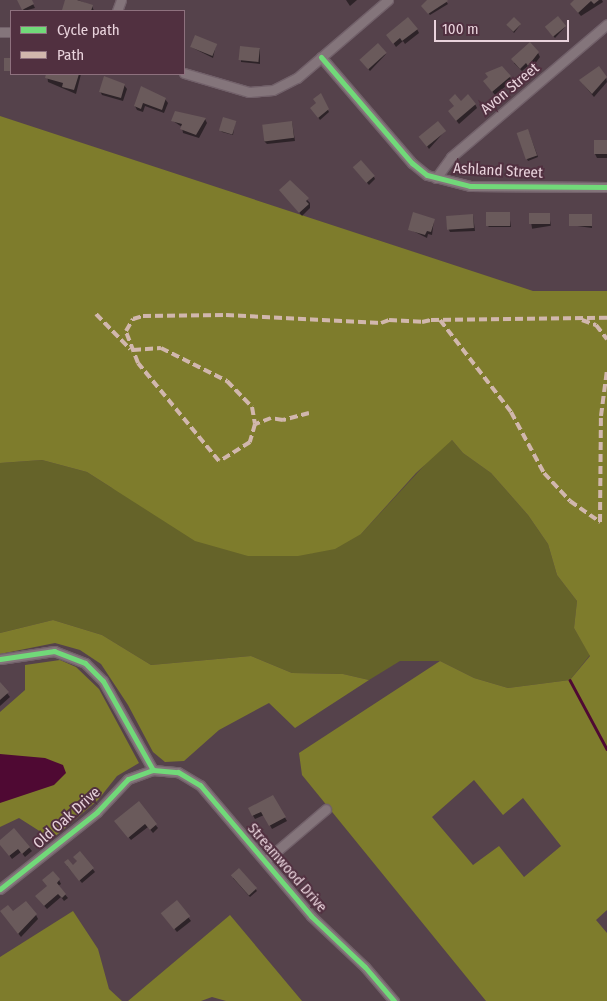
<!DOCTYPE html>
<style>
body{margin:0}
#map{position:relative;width:607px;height:1001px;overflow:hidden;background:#55424b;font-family:"Fira Sans Condensed",sans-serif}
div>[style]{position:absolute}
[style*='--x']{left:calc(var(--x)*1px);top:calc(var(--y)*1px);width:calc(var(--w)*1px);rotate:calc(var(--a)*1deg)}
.green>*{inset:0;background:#656329}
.forest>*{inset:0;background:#7e7c2c}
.water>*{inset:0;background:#4f0933}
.shadow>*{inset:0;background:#0007;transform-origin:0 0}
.stream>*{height:2.5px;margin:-1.25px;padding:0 1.25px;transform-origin:1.25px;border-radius:1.25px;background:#4f0933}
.building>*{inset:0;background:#6a5a5b;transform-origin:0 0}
.roads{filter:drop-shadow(1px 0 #72616a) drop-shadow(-1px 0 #72616a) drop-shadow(0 1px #72616a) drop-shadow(0 -1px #72616a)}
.minor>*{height:9px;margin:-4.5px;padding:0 4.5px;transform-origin:4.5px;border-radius:4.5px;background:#84757b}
.quiet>*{height:4px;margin-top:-2px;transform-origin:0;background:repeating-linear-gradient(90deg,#d1b7ad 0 8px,transparent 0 12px)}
.cycleway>*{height:5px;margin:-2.5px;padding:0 2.5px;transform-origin:2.5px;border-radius:2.5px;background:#71d979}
span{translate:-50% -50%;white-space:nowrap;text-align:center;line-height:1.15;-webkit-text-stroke:4px #513040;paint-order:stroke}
.street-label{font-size:15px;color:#e9d3dc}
.legend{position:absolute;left:10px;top:10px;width:175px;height:65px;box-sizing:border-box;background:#513040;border:1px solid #8e717e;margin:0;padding:6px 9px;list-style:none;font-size:15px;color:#e9d3dc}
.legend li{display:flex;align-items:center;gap:10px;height:25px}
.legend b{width:25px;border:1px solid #8e717e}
.scale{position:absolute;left:434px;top:20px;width:135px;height:22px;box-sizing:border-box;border:2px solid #e9d3dc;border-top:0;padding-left:6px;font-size:15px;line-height:18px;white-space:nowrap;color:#e9d3dc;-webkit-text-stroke:4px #513040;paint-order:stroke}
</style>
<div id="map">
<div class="green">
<div style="clip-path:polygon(452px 440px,463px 453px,491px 473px,528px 515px,548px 544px,557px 575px,577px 601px,574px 628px,590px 655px,570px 680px,508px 688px,474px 678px,440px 661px,400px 661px,369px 680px,343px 674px,292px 673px,251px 656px,151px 665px,102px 635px,53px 620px,0 633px,0 463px,42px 460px,87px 472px,112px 488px,361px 534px,443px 445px)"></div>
</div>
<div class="forest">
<div style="clip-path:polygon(evenodd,0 116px,533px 291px,607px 291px,607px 910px,596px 920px,607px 933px,607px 1001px,486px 1001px,302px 775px,299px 753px,440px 661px,474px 678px,508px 688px,570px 680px,590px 656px,574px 628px,577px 601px,557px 575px,548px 544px,528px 515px,491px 473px,463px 453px,452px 440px,416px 473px,361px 534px,335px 549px,298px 556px,248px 556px,195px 541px,87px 472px,42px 460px,0 463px,0 116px,474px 780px,503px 815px,523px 798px,561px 846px,524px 877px,499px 846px,473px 865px,432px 817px,474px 780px)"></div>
<div style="clip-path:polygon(53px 620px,102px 635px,151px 665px,251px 656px,292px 673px,343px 674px,369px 680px,295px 728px,269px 703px,219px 730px,184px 761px,165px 762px,153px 752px,128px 705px,101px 664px,80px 650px,55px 643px,0 654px,0 633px)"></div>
<div style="clip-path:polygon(60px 660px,76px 667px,99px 689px,139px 763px,117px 776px,98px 800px,52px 839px,19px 818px,0 827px,0 712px,25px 690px,25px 665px)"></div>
<div style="clip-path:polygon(73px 911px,98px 949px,109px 989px,122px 1001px,0 1001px,0 957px)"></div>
<div style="clip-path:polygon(230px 915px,302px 1001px,226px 1001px,212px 997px,201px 1001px,128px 1001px)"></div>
</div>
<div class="water">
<div style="clip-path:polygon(0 754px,45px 758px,63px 765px,66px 773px,54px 785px,0 803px)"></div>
</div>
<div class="shadow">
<div style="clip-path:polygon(19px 0,31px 0,35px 8px,24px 11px)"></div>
<div style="clip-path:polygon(66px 0,78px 0,92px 6px,94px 11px,64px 11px)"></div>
<div style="clip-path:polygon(346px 0,357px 0,350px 6px)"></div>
<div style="clip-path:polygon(429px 0,445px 0,448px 4px,430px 15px,424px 8px)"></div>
<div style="clip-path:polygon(576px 0,602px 0,603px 2px,581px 16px,574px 8px)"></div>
<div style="clip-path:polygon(520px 25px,514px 33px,508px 26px)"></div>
<div style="clip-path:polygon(565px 27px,555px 38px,548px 30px)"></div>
<div style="clip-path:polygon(417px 29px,419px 33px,405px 44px,403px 41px,396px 47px,390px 38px)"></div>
<div style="clip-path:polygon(216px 45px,213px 58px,191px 47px)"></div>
<div style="clip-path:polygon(241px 47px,260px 49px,260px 64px,241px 62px)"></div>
<div style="clip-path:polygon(538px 53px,540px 57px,531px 69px,528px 66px,522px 71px,514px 63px)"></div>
<div style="clip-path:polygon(386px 54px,370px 71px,362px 62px)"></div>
<div style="clip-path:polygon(47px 74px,81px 74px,76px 94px,48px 82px)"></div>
<div style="clip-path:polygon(510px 77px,512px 81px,495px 95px,487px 85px)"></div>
<div style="clip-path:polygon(606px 77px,607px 82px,594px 97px,583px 84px)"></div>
<div style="clip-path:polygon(124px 85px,127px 89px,123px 101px,102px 95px,100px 91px)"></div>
<div style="clip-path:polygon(142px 87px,165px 99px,168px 103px,164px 113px,145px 106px,143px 112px,137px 110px,135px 106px)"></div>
<div style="clip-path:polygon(320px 95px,329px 112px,320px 120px,313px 110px)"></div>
<div style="clip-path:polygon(461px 102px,475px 104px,477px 108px,459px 124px,452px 115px)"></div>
<div style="clip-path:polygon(205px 119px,207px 123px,199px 138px,183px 133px,182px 127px,173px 121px)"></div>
<div style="clip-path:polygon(235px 122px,233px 135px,222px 132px,220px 129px)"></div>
<div style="clip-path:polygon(292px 122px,295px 141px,267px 144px,264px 141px)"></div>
<div style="clip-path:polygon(445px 131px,429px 149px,422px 139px)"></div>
<div style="clip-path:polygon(529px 133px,538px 157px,528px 161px,527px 159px)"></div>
<div style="clip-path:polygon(607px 141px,607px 158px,597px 158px,595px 154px)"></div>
<div style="clip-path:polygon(356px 170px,374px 177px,375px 179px,369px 185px)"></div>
<div style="clip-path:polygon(290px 182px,310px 203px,310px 208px,302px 216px,281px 191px)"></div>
<div style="clip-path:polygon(509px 213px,511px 227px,489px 227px,487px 225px)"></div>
<div style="left:549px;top:214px;width:12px;height:19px;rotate:81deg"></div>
<div style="clip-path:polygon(473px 215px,475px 231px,450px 232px,448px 228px)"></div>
<div style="clip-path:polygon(591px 215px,592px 228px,570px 225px)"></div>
<div style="clip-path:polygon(434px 220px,432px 235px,428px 234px,427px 238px,409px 229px)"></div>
<div style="clip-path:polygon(0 684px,10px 697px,0 706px)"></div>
<div style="clip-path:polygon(272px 796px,287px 821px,272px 829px,264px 815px,255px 819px,249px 809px)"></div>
<div style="clip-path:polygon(138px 803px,158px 828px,153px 833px,148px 827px,131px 840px,118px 825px)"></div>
<div style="clip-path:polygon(14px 830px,32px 851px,25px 857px,21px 852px,12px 859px,0 842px)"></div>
<div style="clip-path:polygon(80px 853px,95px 872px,82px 883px,67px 866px,73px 867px,78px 862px)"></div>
<div style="clip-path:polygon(239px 869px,257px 891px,250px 897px,233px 878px)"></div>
<div style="clip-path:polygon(59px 880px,61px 884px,58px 886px,68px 898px,64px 901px,61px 897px,47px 909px,39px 900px)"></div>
<div style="clip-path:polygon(177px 902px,191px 921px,177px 932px,165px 917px)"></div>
<div style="clip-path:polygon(13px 913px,36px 915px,38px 919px,21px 937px,4px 915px)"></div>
</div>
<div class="stream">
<div style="--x:570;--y:680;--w:78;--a:61.8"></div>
</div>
<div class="building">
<div style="clip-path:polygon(17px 0,32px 0,34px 4px,22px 10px)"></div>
<div style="clip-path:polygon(65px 0,77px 0,93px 5px,91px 11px,65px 11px,62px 10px)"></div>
<div style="clip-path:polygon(427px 0,447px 0,448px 1px,428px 14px,421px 6px)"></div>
<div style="clip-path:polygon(574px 0,599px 0,594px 4px,591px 1px,578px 13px,570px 4px)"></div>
<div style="left:558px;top:16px;width:13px;height:17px;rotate:51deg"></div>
<div style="clip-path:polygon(408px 17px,418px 29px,402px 41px,400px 38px,393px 44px,386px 35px)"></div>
<div style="left:514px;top:17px;width:10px;height:11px;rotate:45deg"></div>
<div style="left:195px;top:35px;width:24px;height:13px;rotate:22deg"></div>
<div style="clip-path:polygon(530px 42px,539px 52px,528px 66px,526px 63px,520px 69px,511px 59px)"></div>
<div style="left:378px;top:43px;width:13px;height:25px;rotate:48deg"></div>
<div style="left:240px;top:46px;width:20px;height:14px;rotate:6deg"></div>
<div style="left:4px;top:58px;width:7px;height:13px"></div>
<div style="clip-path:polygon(502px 66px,511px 76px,492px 92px,483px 81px,488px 77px,485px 73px)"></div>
<div style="clip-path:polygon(599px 66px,607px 77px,592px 94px,579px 80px)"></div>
<div style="clip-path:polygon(46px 74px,79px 74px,74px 90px,62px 87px,63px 83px,45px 78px)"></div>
<div style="clip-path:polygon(104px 76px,125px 84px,121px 98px,99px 92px)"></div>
<div style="clip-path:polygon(141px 86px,166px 98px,162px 110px,143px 103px,141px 109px,134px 106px)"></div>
<div style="clip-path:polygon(321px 93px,329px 109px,318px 118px,310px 108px,316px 103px,313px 99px)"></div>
<div style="clip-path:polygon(455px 94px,461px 101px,468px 94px,476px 104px,456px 121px,448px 111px,454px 106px,449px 100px)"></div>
<div style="clip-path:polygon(175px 111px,206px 118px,196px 135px,180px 129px,182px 124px,171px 121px)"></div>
<div style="left:223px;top:117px;width:14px;height:14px;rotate:17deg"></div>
<div style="left:292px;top:121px;width:17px;height:30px;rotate:83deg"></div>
<div style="left:438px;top:121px;width:13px;height:25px;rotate:51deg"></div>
<div style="left:528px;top:129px;width:28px;height:12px;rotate:71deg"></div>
<div style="left:594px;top:140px;width:13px;height:14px"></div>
<div style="left:361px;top:160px;width:21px;height:11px;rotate:49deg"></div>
<div style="clip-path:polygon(290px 180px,309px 198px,306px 201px,309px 204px,299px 213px,279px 190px)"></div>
<div style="clip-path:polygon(413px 212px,435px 219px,431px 232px,427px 231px,425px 235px,408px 230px)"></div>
<div style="left:486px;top:212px;width:24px;height:14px"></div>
<div style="left:550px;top:213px;width:11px;height:21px;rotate:90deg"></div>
<div style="left:473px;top:214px;width:14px;height:27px;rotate:86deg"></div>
<div style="left:569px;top:214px;width:23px;height:12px"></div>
<div style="clip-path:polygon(0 682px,9px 692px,0 700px)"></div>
<div style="clip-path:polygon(273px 795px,286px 817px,269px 826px,261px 812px,252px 816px,248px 808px)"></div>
<div style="clip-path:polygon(139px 801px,157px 824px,150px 830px,145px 824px,128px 838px,114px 821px)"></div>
<div style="clip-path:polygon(14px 828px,30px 847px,22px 854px,18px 849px,9px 856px,0 845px,0 840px)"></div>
<div style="clip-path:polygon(80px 851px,94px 868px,79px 881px,64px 862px,68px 859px,73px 865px,77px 861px,73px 857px)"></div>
<div style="left:239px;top:868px;width:27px;height:11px;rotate:48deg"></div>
<div style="clip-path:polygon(53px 871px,60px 879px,57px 883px,66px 894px,62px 898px,58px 894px,44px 906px,35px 896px,47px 886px,42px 880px)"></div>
<div style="left:177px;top:900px;width:21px;height:21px;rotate:51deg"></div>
<div style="clip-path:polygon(26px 901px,37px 914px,18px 934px,0 911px,8px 905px,13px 911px)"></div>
</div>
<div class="roads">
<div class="minor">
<div style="--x:117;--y:11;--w:12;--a:-70"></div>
<div style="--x:0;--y:32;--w:11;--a:0"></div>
<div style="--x:321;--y:57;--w:140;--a:49.4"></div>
<div style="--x:412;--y:163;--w:19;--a:39"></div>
<div style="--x:427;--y:175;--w:44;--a:14.3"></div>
<div style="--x:470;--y:186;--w:137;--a:0.4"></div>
<div style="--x:184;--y:73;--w:68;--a:16.3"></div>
<div style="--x:249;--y:92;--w:24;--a:-5"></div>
<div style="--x:273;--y:90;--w:27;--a:-27"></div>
<div style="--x:297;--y:78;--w:120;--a:-40.6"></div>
<div style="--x:436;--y:178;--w:26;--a:-54"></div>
<div style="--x:451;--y:157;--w:205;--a:-40.4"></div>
<div style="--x:0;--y:659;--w:55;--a:-8.4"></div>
<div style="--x:54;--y:651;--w:33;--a:21"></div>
<div style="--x:85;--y:663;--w:25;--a:45"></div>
<div style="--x:103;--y:681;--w:102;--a:60.7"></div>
<div style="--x:265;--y:861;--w:80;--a:-40.4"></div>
<div style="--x:0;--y:889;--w:124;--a:-38.4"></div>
<div style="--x:97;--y:812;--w:45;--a:-46.8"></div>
<div style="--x:128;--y:779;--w:27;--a:-20"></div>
<div style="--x:153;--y:770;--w:25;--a:5"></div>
<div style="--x:178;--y:772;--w:26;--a:31"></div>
<div style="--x:200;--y:785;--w:172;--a:49.7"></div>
<div style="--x:311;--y:916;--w:74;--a:43.4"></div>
<div style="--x:365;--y:967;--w:45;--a:49.5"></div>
</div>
</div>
<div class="quiet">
<div style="--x:96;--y:314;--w:49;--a:45.8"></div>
<div style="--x:440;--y:320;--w:116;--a:52.3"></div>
<div style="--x:511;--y:412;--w:69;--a:61.6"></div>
<div style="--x:544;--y:473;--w:38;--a:47"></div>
<div style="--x:570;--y:501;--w:37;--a:35"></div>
<div style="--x:600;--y:522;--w:106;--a:-89.5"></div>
<div style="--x:601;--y:416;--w:46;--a:-82.6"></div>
<div style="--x:582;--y:320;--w:15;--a:20"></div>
<div style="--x:596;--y:325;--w:18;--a:52"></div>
<div style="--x:133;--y:350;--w:28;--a:-4"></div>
<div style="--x:161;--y:348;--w:74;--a:26.6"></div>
<div style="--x:227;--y:381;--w:36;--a:46"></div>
<div style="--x:252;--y:407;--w:17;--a:80"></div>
<div style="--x:309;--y:413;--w:27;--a:165"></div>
<div style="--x:283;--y:420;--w:12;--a:-171"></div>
<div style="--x:271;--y:418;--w:17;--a:159"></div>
<div style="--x:255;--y:424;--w:19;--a:106"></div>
<div style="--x:250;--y:442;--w:36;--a:148"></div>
<div style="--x:219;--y:461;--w:127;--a:-129.6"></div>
<div style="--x:138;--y:363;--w:34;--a:-111"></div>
<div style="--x:126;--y:331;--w:14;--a:-60"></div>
<div style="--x:133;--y:319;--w:10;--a:-17"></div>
<div style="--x:143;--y:316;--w:83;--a:-0.7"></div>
<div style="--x:226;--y:315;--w:155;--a:3"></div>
<div style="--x:381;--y:323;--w:9;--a:-21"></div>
<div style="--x:389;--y:320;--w:33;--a:3"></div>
<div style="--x:422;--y:322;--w:9;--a:-13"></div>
<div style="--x:431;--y:320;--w:176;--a:-0.7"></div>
</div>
<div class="cycleway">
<div style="--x:321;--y:57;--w:140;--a:49.4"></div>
<div style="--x:412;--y:163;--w:19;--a:39"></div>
<div style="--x:427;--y:175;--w:44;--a:14.3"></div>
<div style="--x:470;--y:186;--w:137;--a:0.4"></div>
<div style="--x:0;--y:659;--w:55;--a:-8.4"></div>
<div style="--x:54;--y:651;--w:33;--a:21"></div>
<div style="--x:85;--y:663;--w:25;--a:45"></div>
<div style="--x:103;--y:681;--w:102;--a:60.7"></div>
<div style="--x:0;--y:889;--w:124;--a:-38.4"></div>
<div style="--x:97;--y:812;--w:45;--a:-46.8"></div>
<div style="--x:128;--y:779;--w:27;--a:-20"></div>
<div style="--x:153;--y:770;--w:25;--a:5"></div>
<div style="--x:178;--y:772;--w:26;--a:31"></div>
<div style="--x:200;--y:785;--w:172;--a:49.7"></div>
<div style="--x:311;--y:916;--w:74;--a:43.4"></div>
<div style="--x:365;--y:967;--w:45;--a:49.5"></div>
</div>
<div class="street-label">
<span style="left:510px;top:89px;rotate:-40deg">Avon Street</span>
<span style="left:498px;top:171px;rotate:3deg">Ashland Street</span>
<span style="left:67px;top:818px;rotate:-42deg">Old Oak Drive</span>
<span style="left:287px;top:868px;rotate:49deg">Streamwood Drive</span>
</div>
<ul class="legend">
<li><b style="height:6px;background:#71d979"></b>Cycle path</li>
<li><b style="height:6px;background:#d1b7ad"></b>Path</li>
</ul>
<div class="scale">100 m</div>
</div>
